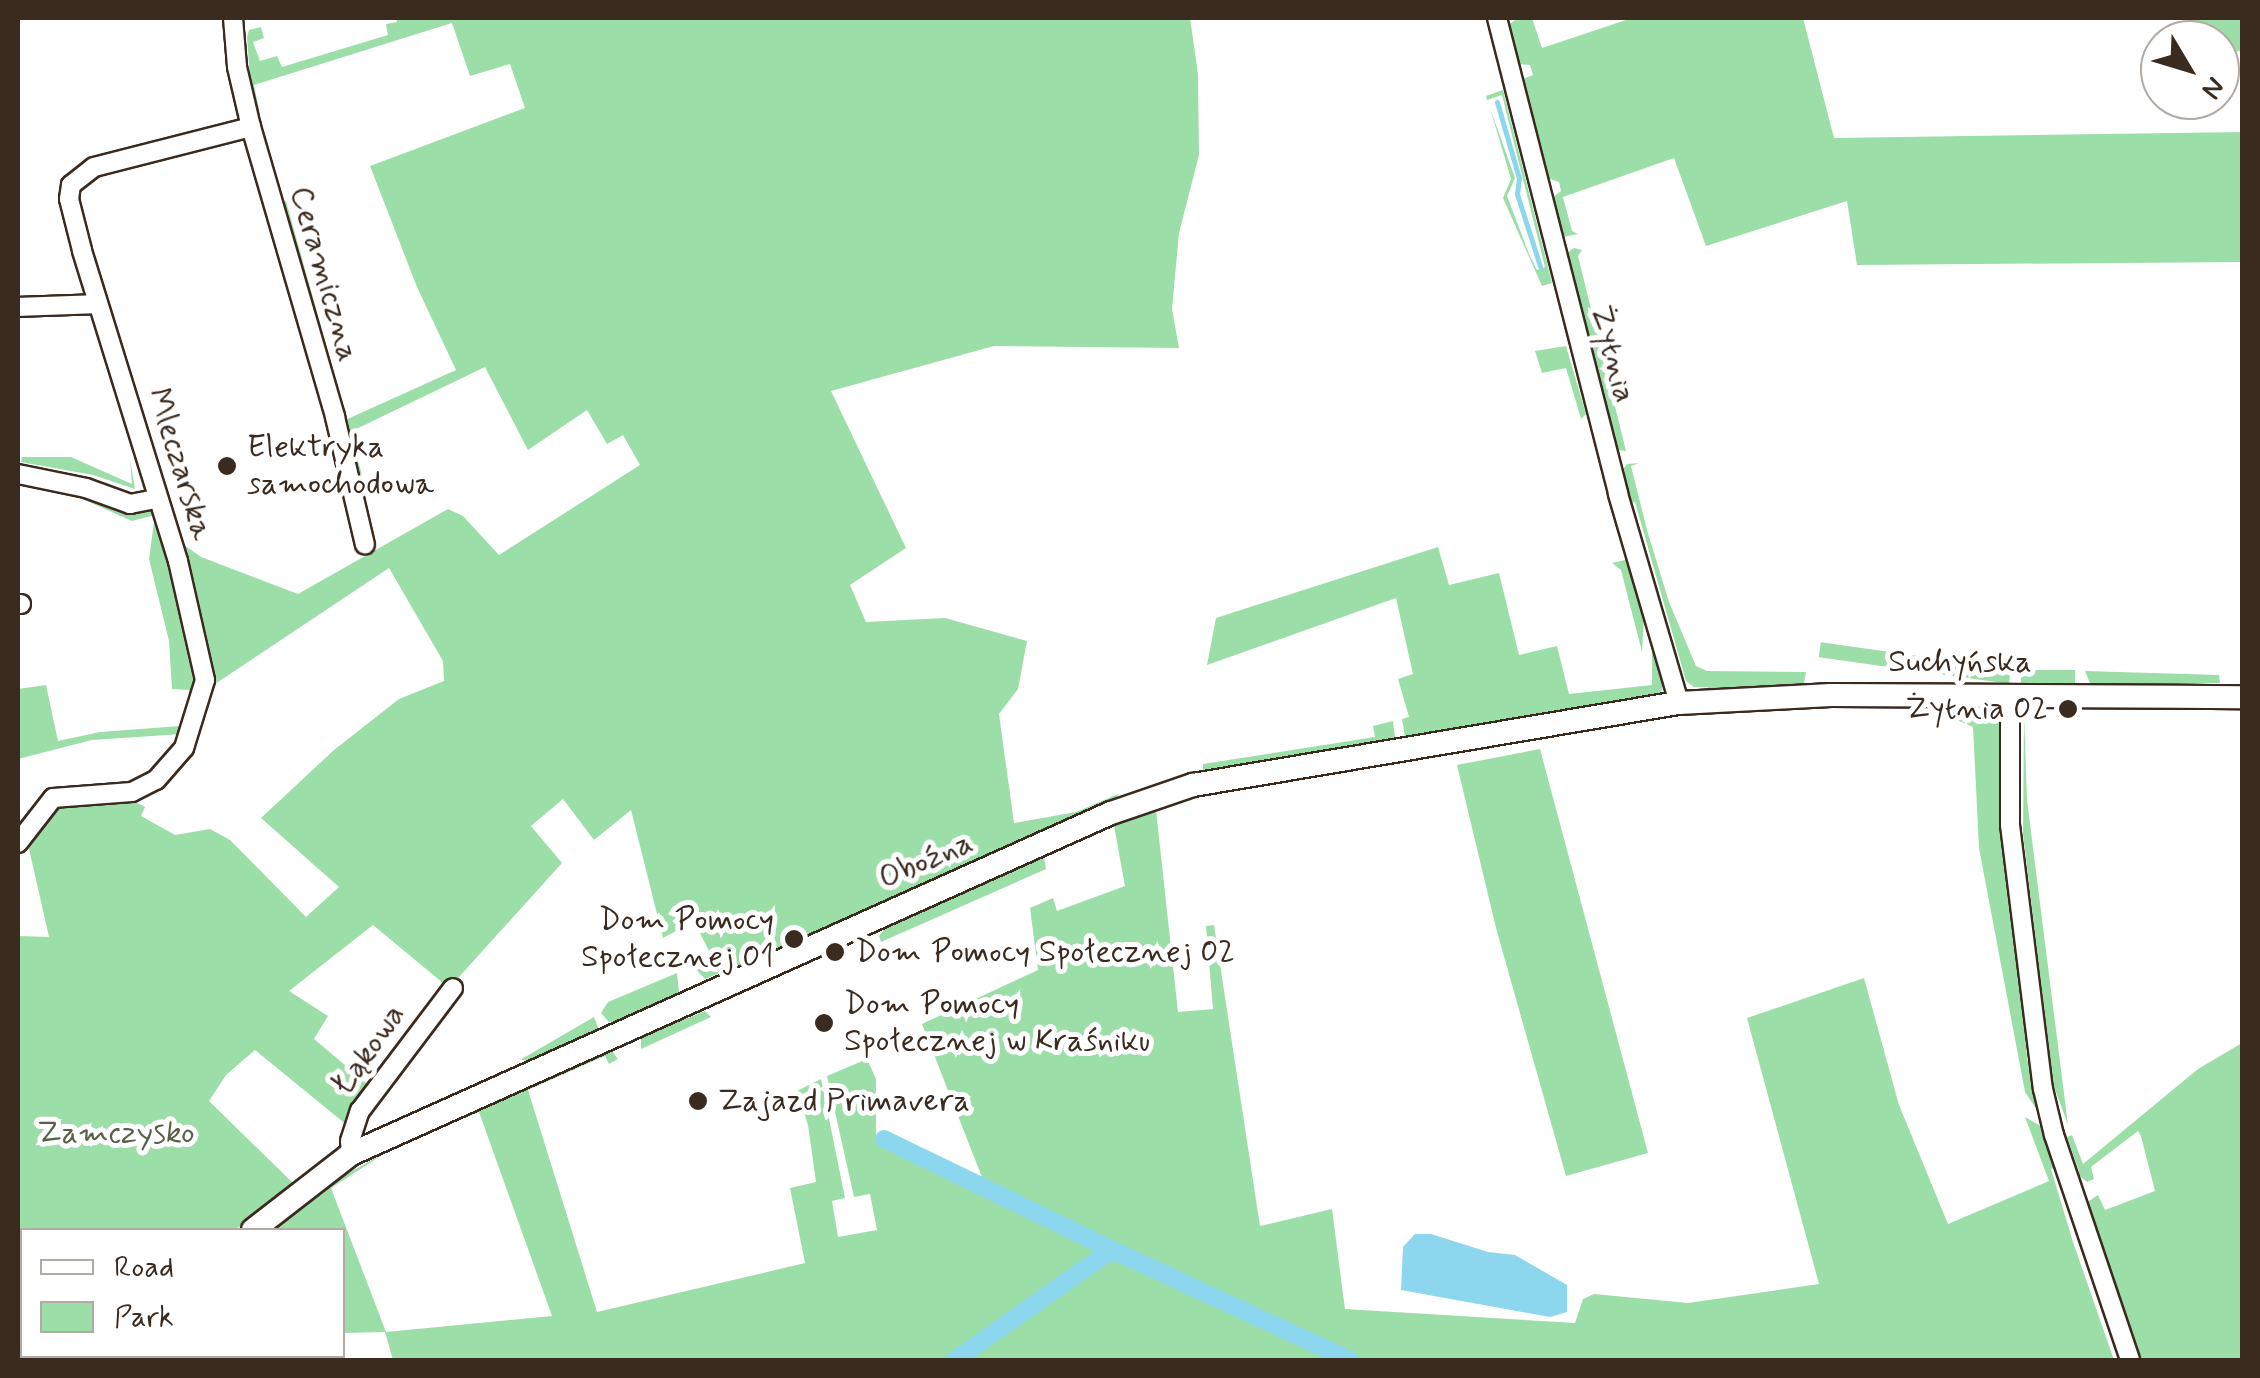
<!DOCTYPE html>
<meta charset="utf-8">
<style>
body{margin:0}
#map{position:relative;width:2260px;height:1378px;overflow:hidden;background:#fff;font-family:Mynerve,sans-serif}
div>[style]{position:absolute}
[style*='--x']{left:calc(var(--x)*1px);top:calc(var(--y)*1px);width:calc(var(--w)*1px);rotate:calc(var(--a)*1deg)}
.green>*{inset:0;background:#9cdea8;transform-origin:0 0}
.water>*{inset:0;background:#8cd7ed}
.stream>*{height:5px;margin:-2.5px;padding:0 2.5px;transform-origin:2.5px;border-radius:2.5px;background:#8cd7ed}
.canal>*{height:18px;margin:-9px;padding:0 9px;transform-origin:9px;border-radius:9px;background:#8cd7ed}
.roads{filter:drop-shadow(2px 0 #3b2a1e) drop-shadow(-2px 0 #3b2a1e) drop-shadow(0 2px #3b2a1e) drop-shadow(0 -2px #3b2a1e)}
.minor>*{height:18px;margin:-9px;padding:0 9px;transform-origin:9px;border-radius:9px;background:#fff}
.tertiary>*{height:22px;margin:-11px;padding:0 11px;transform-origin:11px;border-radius:11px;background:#fff}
.dots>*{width:28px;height:28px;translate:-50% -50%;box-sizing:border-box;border:5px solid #fff;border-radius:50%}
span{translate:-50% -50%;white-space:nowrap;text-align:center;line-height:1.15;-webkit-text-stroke:10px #fff;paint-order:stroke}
.street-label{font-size:32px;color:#3b2a1e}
.poi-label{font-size:32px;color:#3b2a1e}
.left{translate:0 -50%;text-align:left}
.right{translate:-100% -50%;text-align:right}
.park-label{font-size:32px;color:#586047}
.frame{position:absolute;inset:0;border:20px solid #3b2a1e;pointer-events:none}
.legend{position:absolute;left:20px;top:1228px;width:325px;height:130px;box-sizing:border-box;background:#fff;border:2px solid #b1aaa5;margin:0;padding:12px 18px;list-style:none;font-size:30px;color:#3b2a1e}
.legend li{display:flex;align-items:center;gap:20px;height:50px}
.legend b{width:50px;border:2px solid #b1aaa5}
.north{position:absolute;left:2140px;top:20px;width:100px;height:100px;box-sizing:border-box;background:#fff;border:2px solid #b1aaa5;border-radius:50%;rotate:128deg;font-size:28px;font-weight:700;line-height:40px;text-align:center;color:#3b2a1e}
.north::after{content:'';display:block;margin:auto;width:35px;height:45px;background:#3b2a1e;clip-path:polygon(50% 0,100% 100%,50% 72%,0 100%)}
</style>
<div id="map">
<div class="green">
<div style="clip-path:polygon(396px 18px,1190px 18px,1198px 74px,1199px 155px,1179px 233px,1172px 309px,1179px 348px,994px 346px,831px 391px,906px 548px,850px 585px,866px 622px,945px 618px,1027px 641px,1018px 689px,999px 714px,1014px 823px,1076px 812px,1118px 794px,1117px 798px,803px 938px,800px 933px,786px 940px,785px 946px,705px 979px,692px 965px,711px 955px,694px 921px,663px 938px,631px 810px,594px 840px,563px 799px,531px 826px,562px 863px,449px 988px,373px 925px,289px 991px,328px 1016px,314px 1039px,371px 1087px,348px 1126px,255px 1050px,226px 1075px,209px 1101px,293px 1183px,236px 1229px,22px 1230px,24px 1356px,18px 1360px,18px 936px,49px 937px,27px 840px,51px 806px,122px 795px,145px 807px,141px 816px,175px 835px,210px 829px,230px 840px,306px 917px,339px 887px,261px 818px,334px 750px,399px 699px,444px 681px,443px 661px,389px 568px,209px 688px,180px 542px,201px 557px,298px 594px,448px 509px,463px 516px,499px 555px,640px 465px,623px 435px,607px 444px,587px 410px,528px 450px,485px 367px,350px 432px,362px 475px,357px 471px,343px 421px,456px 370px,417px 287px,370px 166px,525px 108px,510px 64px,470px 76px,452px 23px,254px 85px,260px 114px,255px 115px,246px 79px,250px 78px,247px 37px,249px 30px,261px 27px,264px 38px,253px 42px,260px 61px,277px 56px,282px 67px,388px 35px,386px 24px,397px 22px)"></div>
<div style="clip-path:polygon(1519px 18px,1532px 18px,1542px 48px,1632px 18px,1803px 18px,1834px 138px,2242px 132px,2242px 262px,1857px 265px,1847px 201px,1706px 246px,1674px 158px,1563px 197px,1572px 231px,1578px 234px,1563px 237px,1552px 198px,1561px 191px,1559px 182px,1547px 178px,1523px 79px,1533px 75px,1530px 65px,1519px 64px,1509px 24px)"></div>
<div style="clip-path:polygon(2188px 18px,2242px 18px,2242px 51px,2220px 52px,2220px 40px,2189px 40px)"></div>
<div style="clip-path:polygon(1503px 90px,1552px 283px,1542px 286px,1503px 198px,1511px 179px,1490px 108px,1515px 178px,1507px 196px,1529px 254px,1537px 270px,1545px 267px,1502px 95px,1487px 100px,1486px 96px)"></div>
<div style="clip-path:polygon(286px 201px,332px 366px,328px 367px,281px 204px)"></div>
<div style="clip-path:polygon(1574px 248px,1582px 250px,1578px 256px,1626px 451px,1618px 450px,1574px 287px,1565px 254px)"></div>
<div style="clip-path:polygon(1566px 346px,1586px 414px,1581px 419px,1566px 368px,1542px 373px,1535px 351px)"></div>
<div style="clip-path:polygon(22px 457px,71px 457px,132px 484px,130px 459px,135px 489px,93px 475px,21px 462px)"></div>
<div style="clip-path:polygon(1639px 463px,1631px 466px,1647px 530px,1669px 602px,1696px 666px,1707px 671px,1806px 672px,1803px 688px,1709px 692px,1708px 687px,1694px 687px,1686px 681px,1635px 502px,1630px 503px,1622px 471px,1627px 464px)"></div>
<div style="clip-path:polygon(62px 490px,155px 511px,168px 547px,198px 683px,188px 710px,189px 690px,172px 689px,169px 641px,149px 559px,155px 515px,132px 521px)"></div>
<div style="clip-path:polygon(1438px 547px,1449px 585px,1499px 573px,1519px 655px,1557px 646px,1569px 694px,1652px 685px,1652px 638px,1664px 678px,1661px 693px,1405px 736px,1402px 719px,1409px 717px,1398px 679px,1413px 674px,1396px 598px,1207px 665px,1216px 618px)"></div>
<div style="clip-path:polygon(1625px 560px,1632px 563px,1644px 619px,1642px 652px,1621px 570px,1612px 563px)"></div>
<div style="left:2011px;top:669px;width:15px;height:192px;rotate:98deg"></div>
<div style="left:2021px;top:670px;width:54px;height:15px"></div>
<div style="clip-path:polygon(2085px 671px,2219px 675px,2220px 683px,2091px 686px)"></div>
<div style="clip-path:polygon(46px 685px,58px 741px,100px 732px,180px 726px,182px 734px,92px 740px,18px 759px,18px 689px)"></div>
<div style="clip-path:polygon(1915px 707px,1987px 707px,2001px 720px,2001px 827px,2017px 927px,2027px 1058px,2039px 1113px,2025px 1092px,1979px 848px,1973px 727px,1946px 715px,1915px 713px)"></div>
<div style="clip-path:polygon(2024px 713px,2027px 800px,2068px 1125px,2053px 1084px,2023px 834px)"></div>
<div style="clip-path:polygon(1393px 721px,1395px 738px,1203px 770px,1203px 764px,1375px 737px,1373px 726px)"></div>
<div style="clip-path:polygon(1540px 749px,1648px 1153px,1566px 1176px,1496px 928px,1457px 765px)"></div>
<div style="clip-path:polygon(1156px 810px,1178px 1012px,1213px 1009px,1206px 926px,1214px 925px,1260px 1226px,1332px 1209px,1345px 1309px,1575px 1323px,1583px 1299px,1594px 1294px,1688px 1303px,1819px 1284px,1747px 1018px,1864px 978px,1899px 1105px,1948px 1224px,2049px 1181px,2025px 1117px,2044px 1128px,2058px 1166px,2051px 1169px,2073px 1242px,2114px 1360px,393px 1360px,385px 1332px,343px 1333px,342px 1230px,274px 1230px,343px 1176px,390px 1150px,331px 1188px,386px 1332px,552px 1316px,479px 1112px,406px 1142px,612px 1051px,618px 1059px,609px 1064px,605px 1056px,528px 1090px,597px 1312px,805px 1263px,790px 1188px,816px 1182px,808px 1125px,797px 1091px,821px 1079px,845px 1198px,832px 1201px,838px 1237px,877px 1230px,870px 1194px,854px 1197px,827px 1076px,867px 1059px,876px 1079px,876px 1135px,985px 1185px,922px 1024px,1038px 970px,1030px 908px,1053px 898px,1057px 911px,1125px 886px,1114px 826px,1044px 857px,1046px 869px,881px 942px,879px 936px,887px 926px,1042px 856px,1114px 825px)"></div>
<div style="clip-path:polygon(677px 973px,679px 992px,662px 1002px,621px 1021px,609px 1022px,601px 1013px,608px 1002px)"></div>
<div style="clip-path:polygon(705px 1011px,711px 1017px,641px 1049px,641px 1037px)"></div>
<div style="clip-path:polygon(594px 1017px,599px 1030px,533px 1061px,520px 1060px)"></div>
<div style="clip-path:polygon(2242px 1043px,2242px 1360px,2137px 1360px,2086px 1203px,2098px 1195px,2105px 1210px,2155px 1191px,2141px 1136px,2138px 1131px,2091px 1167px,2094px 1179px,2087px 1182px,2076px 1173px,2079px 1171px,2067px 1137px,2072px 1135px,2083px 1164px,2198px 1069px)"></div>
<div style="left:92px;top:1356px;width:145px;height:9px"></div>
</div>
<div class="water">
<div style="clip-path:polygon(1415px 1234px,1431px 1234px,1488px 1252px,1515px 1255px,1567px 1285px,1567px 1312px,1550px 1317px,1401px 1290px,1403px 1247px)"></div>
</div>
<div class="stream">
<div style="--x:1497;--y:102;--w:79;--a:73.9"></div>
<div style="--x:1519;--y:178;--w:16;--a:97"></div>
<div style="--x:1517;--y:194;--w:76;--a:72.3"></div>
</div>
<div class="canal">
<div style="--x:884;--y:1139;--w:259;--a:25.9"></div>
<div style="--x:955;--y:1360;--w:186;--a:-35.1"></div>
<div style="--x:1107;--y:1253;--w:10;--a:-6"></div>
<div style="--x:1117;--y:1252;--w:257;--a:24.9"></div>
</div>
<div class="roads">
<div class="minor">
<div style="--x:233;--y:18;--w:49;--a:85.3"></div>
<div style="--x:237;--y:67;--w:62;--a:76.9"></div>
<div style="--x:251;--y:127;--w:302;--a:73.8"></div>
<div style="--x:335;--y:417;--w:131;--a:76.8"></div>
<div style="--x:1497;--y:18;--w:491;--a:75.7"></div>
<div style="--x:1618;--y:494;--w:218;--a:73.7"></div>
<div style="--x:18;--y:307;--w:80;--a:-2.1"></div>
<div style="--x:18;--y:474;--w:69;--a:11.6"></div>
<div style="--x:86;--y:488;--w:47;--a:20"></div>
<div style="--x:130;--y:504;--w:26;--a:-11"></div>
<div style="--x:18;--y:604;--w:3;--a:0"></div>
<div style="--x:2010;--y:694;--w:131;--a:90"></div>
<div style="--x:2010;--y:825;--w:266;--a:82.9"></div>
<div style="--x:2043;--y:1089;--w:47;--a:76.6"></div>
<div style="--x:2054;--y:1135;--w:237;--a:71.3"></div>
<div style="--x:18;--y:843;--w:57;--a:-52.1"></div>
<div style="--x:53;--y:798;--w:79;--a:-4.3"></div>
<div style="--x:132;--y:792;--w:27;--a:-27"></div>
<div style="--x:156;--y:780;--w:43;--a:-48.8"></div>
<div style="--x:184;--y:748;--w:71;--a:-72.8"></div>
<div style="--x:205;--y:680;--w:122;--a:-102.8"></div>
<div style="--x:178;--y:561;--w:325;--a:-107.2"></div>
<div style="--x:82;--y:250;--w:53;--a:-104.3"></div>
<div style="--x:69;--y:199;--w:14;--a:-82"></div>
<div style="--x:71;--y:185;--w:29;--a:-38"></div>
<div style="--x:94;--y:167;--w:162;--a:-14.3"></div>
<div style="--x:351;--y:1154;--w:13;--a:-94"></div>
<div style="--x:350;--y:1141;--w:32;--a:-72"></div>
<div style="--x:360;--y:1111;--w:154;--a:-52.9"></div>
</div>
<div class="tertiary">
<div style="--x:253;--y:1230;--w:124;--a:-37.8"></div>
<div style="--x:351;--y:1154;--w:833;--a:-24.17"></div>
<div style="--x:1111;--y:813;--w:87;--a:-18.9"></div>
<div style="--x:1193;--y:785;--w:493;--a:-9.6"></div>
<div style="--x:1679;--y:703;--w:152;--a:-3"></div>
<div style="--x:1831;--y:695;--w:411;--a:0.3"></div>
<div style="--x:58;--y:1360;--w:9;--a:-27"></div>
</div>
</div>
<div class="dots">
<div style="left:227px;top:466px;background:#3b2a1e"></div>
<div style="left:2068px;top:709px;background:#3b2a1e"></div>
<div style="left:794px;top:939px;background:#3b2a1e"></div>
<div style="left:835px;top:952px;background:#3b2a1e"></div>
<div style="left:824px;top:1023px;background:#3b2a1e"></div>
<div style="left:698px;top:1101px;background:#3b2a1e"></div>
</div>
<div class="street-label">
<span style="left:324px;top:274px;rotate:74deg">Ceramiczna</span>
<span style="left:1612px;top:354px;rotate:75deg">Żytnia</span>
<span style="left:180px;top:464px;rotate:73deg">Mleczarska</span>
<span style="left:1960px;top:662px">Suchyńska</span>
<span style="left:926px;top:861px;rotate:-24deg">Oboźna</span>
<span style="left:369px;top:1050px;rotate:-55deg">Łąkowa</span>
</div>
<div class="poi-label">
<span class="left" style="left:247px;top:466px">Elektryka<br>samochodowa</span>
<span class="right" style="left:2048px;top:709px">Żytnia 02</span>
<span class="right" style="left:774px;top:939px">Dom Pomocy<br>Społecznej 01</span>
<span class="left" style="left:855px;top:952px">Dom Pomocy Społecznej 02</span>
<span class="left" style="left:844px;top:1023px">Dom Pomocy<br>Społecznej w Kraśniku</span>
<span class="left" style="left:718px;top:1101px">Zajazd Primavera</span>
</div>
<div class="park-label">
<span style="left:116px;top:1133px">Zamczysko</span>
</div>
<div class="frame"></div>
<ul class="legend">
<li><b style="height:12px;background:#fff"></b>Road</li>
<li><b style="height:28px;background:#9cdea8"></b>Park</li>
</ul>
<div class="north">N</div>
</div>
